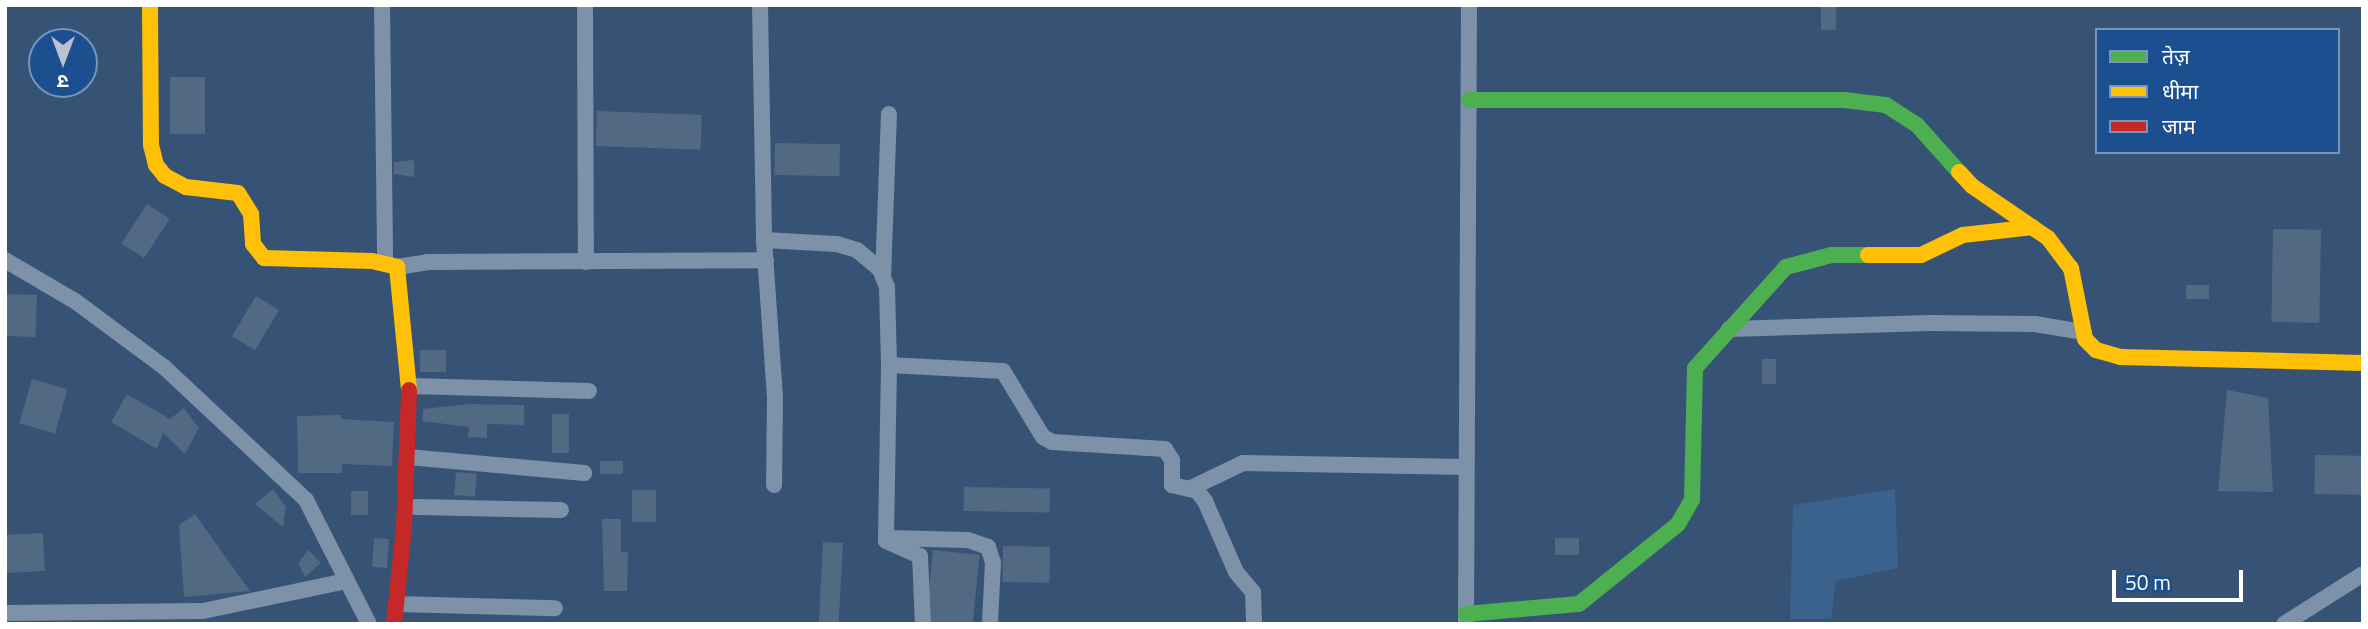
<!DOCTYPE html>
<meta charset="utf-8">
<style>
body{margin:0}
#map{position:relative;width:2368px;height:629px;overflow:hidden;background:#365274;font-family:"Titillium Web","Noto Sans Devanagari",sans-serif}
div>[style]{position:absolute}
[style*='--x']{left:calc(var(--x)*1px);top:calc(var(--y)*1px);width:calc(var(--w)*1px);rotate:calc(var(--a)*1deg)}
.water>*{inset:0;background:#3b618d}
.building>*{inset:0;background:#526984;transform-origin:0 0}
.street>*{height:16px;margin:-8px;padding:0 8px;transform-origin:8px;border-radius:8px;background:#7d92a8}
.fast>*{height:16px;margin:-8px;padding:0 8px;transform-origin:8px;border-radius:8px;background:#4caf50}
.slow>*{height:16px;margin:-8px;padding:0 8px;transform-origin:8px;border-radius:8px;background:#ffc107}
.jam>*{height:16px;margin:-8px;padding:0 8px;transform-origin:8px;border-radius:8px;background:#c62828}
span{translate:-50% -50%;white-space:nowrap;text-align:center;line-height:1.15;-webkit-text-stroke:5px #1b4f8f;paint-order:stroke}
.frame{position:absolute;inset:0;border:7px solid #fff;pointer-events:none}
.legend{position:absolute;left:2095px;top:28px;width:245px;height:126px;box-sizing:border-box;background:#1b4f8f;border:2px solid #7695bc;margin:0;padding:9px 12px;list-style:none;font-size:21px;color:#fff}
.legend li{display:flex;align-items:center;gap:14px;height:35px}
.legend b{width:35px;border:2px solid #7695bc}
.north{position:absolute;left:28px;top:28px;width:70px;height:70px;box-sizing:border-box;background:#1b4f8f;border:2px solid #7695bc;border-radius:50%;rotate:180deg;font-size:19px;font-weight:700;line-height:28px;text-align:center;color:#fff}
.north::after{content:'';display:block;margin:auto;width:24px;height:32px;background:#b9c2ce;clip-path:polygon(50% 0,100% 100%,50% 72%,0 100%)}
.scale{position:absolute;left:2112px;top:570px;width:131px;height:32px;box-sizing:border-box;border:4px solid #fff;border-top:0;padding-left:9px;font-size:21px;line-height:24px;white-space:nowrap;color:#fff;-webkit-text-stroke:5px #1b4f8f;paint-order:stroke}
</style>
<div id="map">
<div class="water">
<div style="clip-path:polygon(1895px 489px,1898px 568px,1836px 581px,1831px 619px,1790px 619px,1793px 505px)"></div>
</div>
<div class="building">
<div style="left:1821px;top:5px;width:15px;height:25px"></div>
<div style="left:170px;top:77px;width:35px;height:57px"></div>
<div style="left:597px;top:111px;width:105px;height:35px;rotate:2deg"></div>
<div style="left:775px;top:143px;width:65px;height:32px;rotate:1deg"></div>
<div style="clip-path:polygon(414px 160px,414px 177px,394px 174px,394px 162px)"></div>
<div style="left:147px;top:204px;width:27px;height:47px;rotate:33deg"></div>
<div style="left:2273px;top:229px;width:48px;height:93px;rotate:1deg"></div>
<div style="left:2186px;top:285px;width:23px;height:14px"></div>
<div style="left:5px;top:294px;width:32px;height:42px;rotate:2deg"></div>
<div style="left:256px;top:296px;width:27px;height:47px;rotate:31deg"></div>
<div style="left:420px;top:350px;width:26px;height:22px"></div>
<div style="left:1762px;top:359px;width:14px;height:25px"></div>
<div style="left:32px;top:379px;width:37px;height:46px;rotate:16deg"></div>
<div style="clip-path:polygon(2227px 390px,2268px 398px,2273px 492px,2218px 491px)"></div>
<div style="clip-path:polygon(127px 394px,170px 419px,184px 408px,199px 428px,185px 454px,163px 433px,157px 449px,111px 422px)"></div>
<div style="clip-path:polygon(469px 404px,524px 405px,524px 425px,487px 424px,487px 438px,468px 437px,469px 427px,422px 421px,423px 409px)"></div>
<div style="left:552px;top:414px;width:17px;height:39px"></div>
<div style="clip-path:polygon(341px 415px,341px 419px,394px 422px,392px 466px,342px 464px,342px 473px,298px 473px,297px 416px)"></div>
<div style="left:2315px;top:455px;width:48px;height:39px;rotate:1deg"></div>
<div style="left:600px;top:461px;width:23px;height:13px"></div>
<div style="left:456px;top:472px;width:21px;height:23px;rotate:5deg"></div>
<div style="left:964px;top:487px;width:86px;height:24px;rotate:1deg"></div>
<div style="clip-path:polygon(273px 489px,286px 507px,283px 527px,255px 504px)"></div>
<div style="left:632px;top:490px;width:24px;height:32px"></div>
<div style="left:351px;top:491px;width:17px;height:24px"></div>
<div style="clip-path:polygon(195px 514px,250px 591px,184px 597px,179px 525px)"></div>
<div style="clip-path:polygon(602px 519px,621px 519px,621px 552px,628px 552px,627px 591px,604px 591px)"></div>
<div style="left:43px;top:533px;width:38px;height:38px;rotate:87deg"></div>
<div style="left:374px;top:538px;width:15px;height:29px;rotate:4deg"></div>
<div style="left:1555px;top:538px;width:24px;height:17px"></div>
<div style="left:823px;top:542px;width:20px;height:82px;rotate:3deg"></div>
<div style="left:1003px;top:546px;width:47px;height:36px;rotate:1deg"></div>
<div style="clip-path:polygon(308px 550px,321px 563px,305px 577px,298px 563px)"></div>
<div style="left:933px;top:550px;width:47px;height:74px;rotate:6deg"></div>
</div>
<div class="street">
<div style="--x:382;--y:5;--w:258;--a:89.3"></div>
<div style="--x:585;--y:5;--w:257;--a:89.8"></div>
<div style="--x:760;--y:5;--w:235;--a:89"></div>
<div style="--x:764;--y:240;--w:156;--a:86"></div>
<div style="--x:775;--y:396;--w:89;--a:90.6"></div>
<div style="--x:764;--y:240;--w:73;--a:3.1"></div>
<div style="--x:837;--y:244;--w:21;--a:17"></div>
<div style="--x:857;--y:250;--w:30;--a:40"></div>
<div style="--x:880;--y:269;--w:19;--a:69"></div>
<div style="--x:887;--y:287;--w:78;--a:88.5"></div>
<div style="--x:889;--y:365;--w:176;--a:91"></div>
<div style="--x:886;--y:541;--w:37;--a:24"></div>
<div style="--x:920;--y:556;--w:68;--a:87.5"></div>
<div style="--x:5;--y:260;--w:81;--a:30.4"></div>
<div style="--x:75;--y:301;--w:111;--a:36.6"></div>
<div style="--x:164;--y:367;--w:195;--a:43.1"></div>
<div style="--x:306;--y:500;--w:139;--a:63.1"></div>
<div style="--x:397;--y:267;--w:30;--a:-9"></div>
<div style="--x:427;--y:262;--w:339;--a:-0.3"></div>
<div style="--x:883;--y:277;--w:163;--a:-87.9"></div>
<div style="--x:1729;--y:329;--w:201;--a:-1.7"></div>
<div style="--x:1930;--y:323;--w:105;--a:0.5"></div>
<div style="--x:2035;--y:324;--w:49;--a:9.5"></div>
<div style="--x:889;--y:365;--w:114;--a:3"></div>
<div style="--x:1003;--y:371;--w:77;--a:58.8"></div>
<div style="--x:1043;--y:437;--w:10;--a:29"></div>
<div style="--x:1052;--y:442;--w:113;--a:3.5"></div>
<div style="--x:1165;--y:449;--w:13;--a:58"></div>
<div style="--x:1172;--y:460;--w:25;--a:90"></div>
<div style="--x:1172;--y:485;--w:26;--a:13"></div>
<div style="--x:1197;--y:491;--w:13;--a:51"></div>
<div style="--x:1205;--y:501;--w:77;--a:66.4"></div>
<div style="--x:1236;--y:572;--w:26;--a:50"></div>
<div style="--x:1253;--y:592;--w:32;--a:88"></div>
<div style="--x:409;--y:386;--w:180;--a:1.6"></div>
<div style="--x:408;--y:457;--w:177;--a:5.2"></div>
<div style="--x:1189;--y:489;--w:60;--a:-25.7"></div>
<div style="--x:1243;--y:463;--w:223;--a:1"></div>
<div style="--x:416;--y:507;--w:145;--a:1.2"></div>
<div style="--x:886;--y:538;--w:82;--a:1.4"></div>
<div style="--x:968;--y:540;--w:21;--a:19"></div>
<div style="--x:988;--y:547;--w:16;--a:72"></div>
<div style="--x:993;--y:562;--w:62;--a:92.8"></div>
<div style="--x:397;--y:604;--w:158;--a:1.5"></div>
<div style="--x:5;--y:613;--w:198;--a:-0.6"></div>
<div style="--x:203;--y:611;--w:147;--a:-11.8"></div>
<div style="--x:1466;--y:621;--w:616;--a:-89.72"></div>
<div style="--x:2284;--y:624;--w:93;--a:-32.3"></div>
</div>
<div class="fast">
<div style="--x:1469;--y:100;--w:375;--a:0"></div>
<div style="--x:1844;--y:100;--w:42;--a:6.8"></div>
<div style="--x:1886;--y:105;--w:37;--a:33"></div>
<div style="--x:1917;--y:125;--w:63;--a:48.2"></div>
<div style="--x:1466;--y:614;--w:113;--a:-5.1"></div>
<div style="--x:1579;--y:604;--w:127;--a:-38.9"></div>
<div style="--x:1678;--y:524;--w:28;--a:-60"></div>
<div style="--x:1692;--y:500;--w:132;--a:-88.7"></div>
<div style="--x:1695;--y:368;--w:136;--a:-48"></div>
<div style="--x:1786;--y:267;--w:47;--a:-14.9"></div>
<div style="--x:1831;--y:255;--w:37;--a:0"></div>
</div>
<div class="slow">
<div style="--x:150;--y:5;--w:140;--a:89.6"></div>
<div style="--x:151;--y:145;--w:21;--a:76"></div>
<div style="--x:156;--y:165;--w:14;--a:51"></div>
<div style="--x:165;--y:176;--w:24;--a:28"></div>
<div style="--x:186;--y:187;--w:52;--a:6.6"></div>
<div style="--x:238;--y:193;--w:25;--a:58"></div>
<div style="--x:251;--y:214;--w:30;--a:86"></div>
<div style="--x:253;--y:244;--w:18;--a:52"></div>
<div style="--x:264;--y:258;--w:108;--a:1.6"></div>
<div style="--x:372;--y:261;--w:26;--a:13"></div>
<div style="--x:397;--y:267;--w:124;--a:84.4"></div>
<div style="--x:1959;--y:172;--w:19;--a:47"></div>
<div style="--x:1972;--y:186;--w:92;--a:34.4"></div>
<div style="--x:2048;--y:238;--w:38;--a:53"></div>
<div style="--x:2071;--y:268;--w:72;--a:78.8"></div>
<div style="--x:2085;--y:339;--w:16;--a:45"></div>
<div style="--x:2096;--y:350;--w:25;--a:16"></div>
<div style="--x:2120;--y:357;--w:243;--a:1.4"></div>
<div style="--x:1868;--y:255;--w:53;--a:0"></div>
<div style="--x:1921;--y:255;--w:47;--a:-25.5"></div>
<div style="--x:1963;--y:235;--w:70;--a:-6.5"></div>
</div>
<div class="jam">
<div style="--x:394;--y:624;--w:97;--a:-84.1"></div>
<div style="--x:404;--y:528;--w:138;--a:-87.9"></div>
</div>
<div class="frame"></div>
<ul class="legend">
<li><b style="height:9px;background:#4caf50"></b>तेज़</li>
<li><b style="height:9px;background:#ffc107"></b>धीमा</li>
<li><b style="height:9px;background:#c62828"></b>जाम</li>
</ul>
<div class="north">उ</div>
<div class="scale">50 m</div>
</div>
